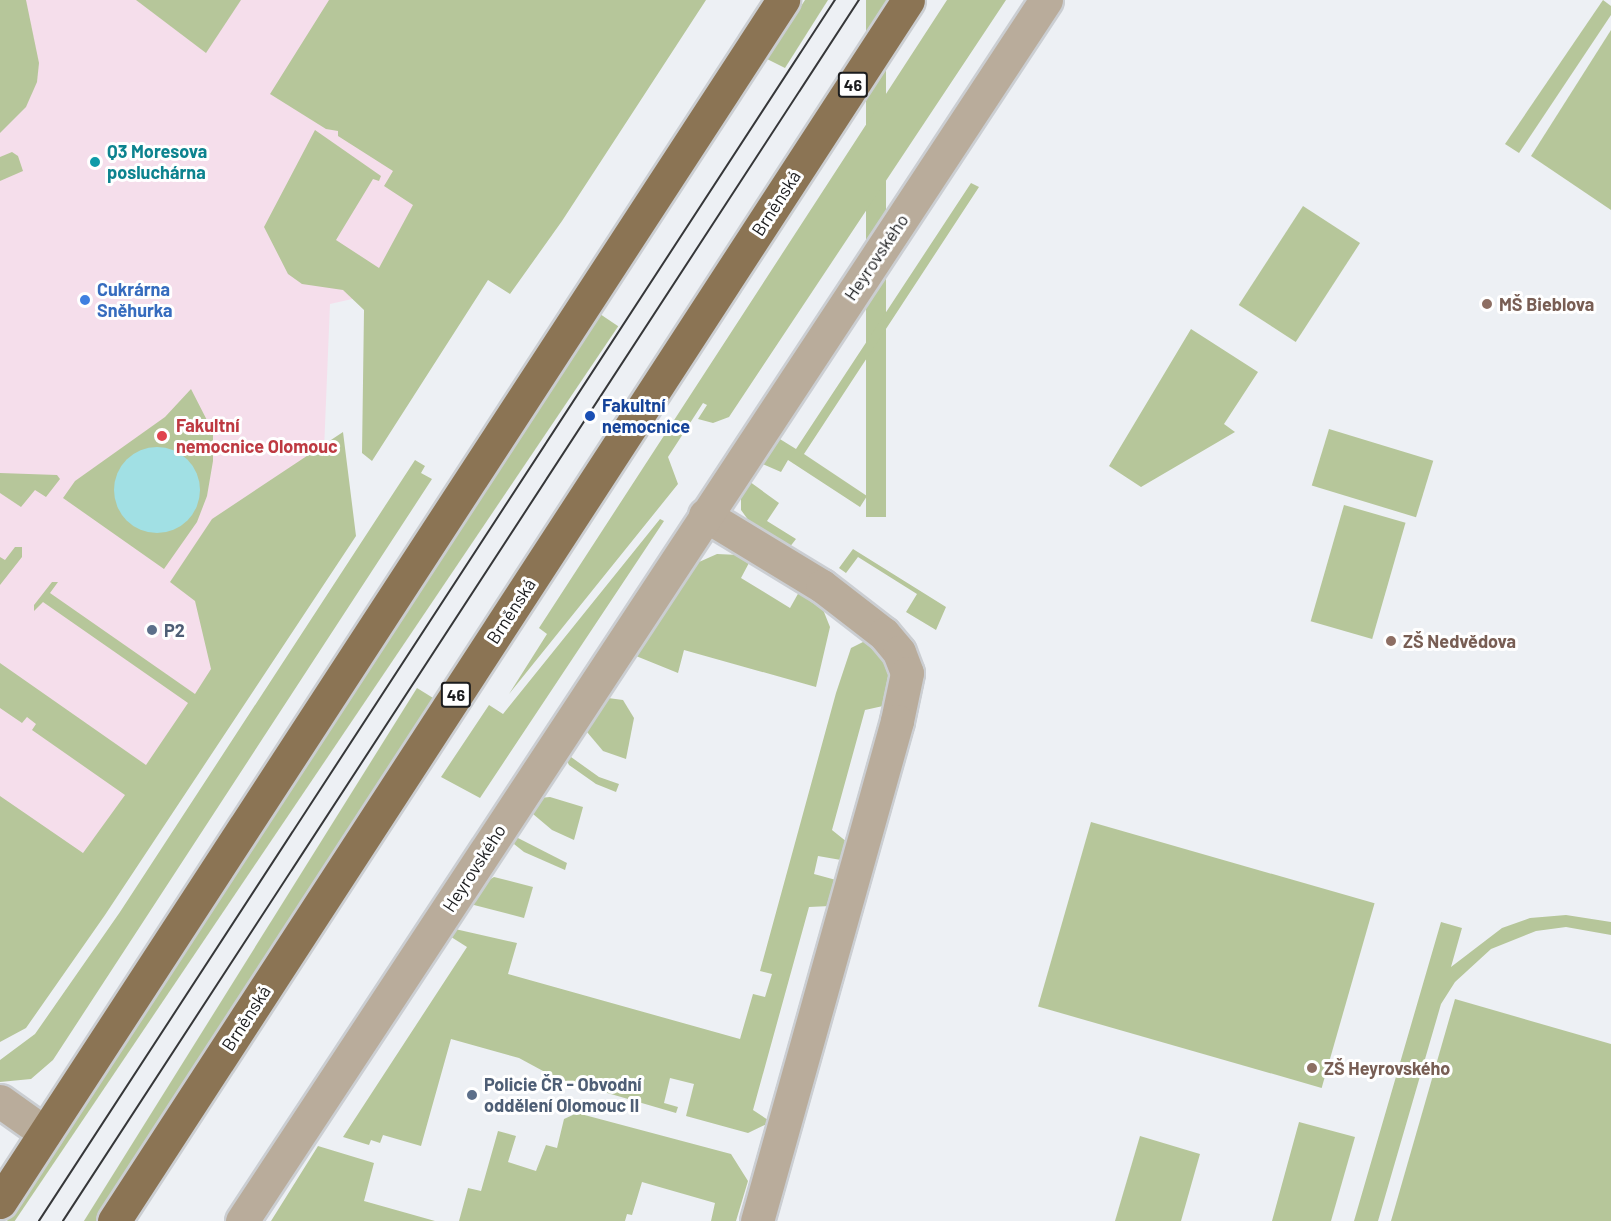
<!DOCTYPE html>
<meta charset="utf-8">
<style>
body{margin:0}
#map{position:relative;width:1611px;height:1221px;overflow:hidden;background:#edf0f4;font-family:Barlow,sans-serif}
div>[style]{position:absolute}
[style*='--x']{left:calc(var(--x)*1px);top:calc(var(--y)*1px);width:calc(var(--w)*1px);rotate:calc(var(--a)*1deg)}
.medical>*{inset:0;background:#f5deeb}
.green>*{inset:0;background:#b6c69a;transform-origin:0 0}
.water>*{inset:0;background:#a1e0e4}
.round{border-radius:50%}
.roads{filter:drop-shadow(2px 0 #cbced2) drop-shadow(-2px 0 #cbced2) drop-shadow(0 2px #cbced2) drop-shadow(0 -2px #cbced2)}
.minor>*{height:33px;margin:-16.5px;padding:0 16.5px;transform-origin:16.5px;border-radius:16.5px;background:#b9ac9b}
.primary>*{height:33px;margin:-16.5px;padding:0 16.5px;transform-origin:16.5px;border-radius:16.5px;background:#8b7454}
.tram>*{height:1.5px;margin:-0.75px;padding:0 0.75px;transform-origin:0.75px;border-radius:0.75px;background:#363739}
.dots>*{width:16px;height:16px;translate:-50% -50%;box-sizing:border-box;border:3px solid #fff;border-radius:50%}
span{translate:-50% -50%;white-space:nowrap;text-align:center;line-height:1.15;-webkit-text-stroke:6px #fff;paint-order:stroke}
.shield-label span{padding:2px 4px;background:#fff;border:2px solid;border-radius:4px;-webkit-text-stroke-width:0}
.shield-label{font-size:16px;color:#1b1c1e;font-weight:700}
.culture-label{font-size:18px;color:#0d838f;font-weight:700}
.left{translate:0 -50%;text-align:left}
.street-label{font-size:18px;color:#1b1c1e}
.shop-label{font-size:18px;color:#366cbe;font-weight:700}
.education-label{font-size:18px;color:#785e54;font-weight:700}
.transit-label{font-size:18px;color:#164399;font-weight:700}
.health-label{font-size:18px;color:#be3a42;font-weight:700}
.service-label{font-size:18px;color:#4e5e75;font-weight:700}
</style>
<div id="map">
<div class="medical">
<div style="clip-path:polygon(0 0,678px 0,361px 297px,330px 304px,322px 499px,111px 865px,0 896px)"></div>
</div>
<div class="green">
<div style="clip-path:polygon(0 0,26px 0,39px 63px,37px 82px,26px 107px,0 133px)"></div>
<div style="clip-path:polygon(136px 0,241px 0,206px 53px)"></div>
<div style="clip-path:polygon(329px 0,706px 0,562px 221px,510px 294px,488px 280px,372px 461px,362px 453px,364px 310px,343px 290px,302px 284px,288px 274px,264px 227px,315px 130px,381px 176px,379px 181px,373px 179px,336px 240px,379px 268px,413px 205px,384px 186px,393px 171px,338px 136px,338px 131px,326px 129px,270px 94px)"></div>
<div style="clip-path:polygon(805px 0,828px 0,785px 68px,767px 59px)"></div>
<div style="left:866px;top:0;width:20px;height:517px"></div>
<div style="clip-path:polygon(947px 0,1006px 0,729px 417px,713px 423px,698px 419px,707px 405px,703px 403px,668px 457px,678px 484px,509px 694px,547px 634px,539px 628px)"></div>
<div style="clip-path:polygon(1603px 0,1611px 6px,1611px 15px,1519px 153px,1505px 144px)"></div>
<div style="clip-path:polygon(1611px 30px,1611px 210px,1531px 156px)"></div>
<div style="clip-path:polygon(12px 152px,18px 156px,23px 171px,0 181px,0 157px)"></div>
<div style="clip-path:polygon(971px 183px,979px 187px,804px 454px,867px 496px,860px 507px,788px 460px,781px 472px,758px 462px,775px 436px,796px 449px)"></div>
<div style="left:1303px;top:206px;width:68px;height:118px;rotate:33deg"></div>
<div style="left:600px;top:314px;width:22px;height:1083px;rotate:34deg"></div>
<div style="clip-path:polygon(1191px 329px,1258px 372px,1224px 424px,1235px 432px,1141px 487px,1109px 466px)"></div>
<div style="clip-path:polygon(191px 389px,213px 432px,213px 461px,207px 496px,197px 522px,164px 569px,63px 498px,75px 481px,165px 417px)"></div>
<div style="left:1329px;top:429px;width:109px;height:59px;rotate:17deg"></div>
<div style="clip-path:polygon(343px 432px,356px 536px,105px 915px,26px 1028px,0 1042px,0 796px,83px 853px,125px 795px,32px 730px,36px 724px,27px 717px,22px 723px,0 708px,0 663px,146px 765px,188px 703px,43px 602px,34px 611px,34px 605px,52px 582px,58px 582px,50px 593px,195px 694px,211px 669px,195px 601px,170px 582px,212px 519px)"></div>
<div style="clip-path:polygon(415px 460px,425px 466px,421px 473px,432px 479px,53px 1060px,31px 1079px,0 1082px,0 1060px,35px 1034px,120px 912px)"></div>
<div style="clip-path:polygon(0 473px,57px 475px,60px 479px,46px 497px,35px 490px,21px 507px,0 493px)"></div>
<div style="clip-path:polygon(746px 479px,779px 503px,767px 521px,796px 539px,789px 548px,749px 521px,741px 510px,741px 489px)"></div>
<div style="left:1344px;top:505px;width:64px;height:121px;rotate:16deg"></div>
<div style="clip-path:polygon(660px 519px,664px 521px,480px 798px,441px 777px,489px 705px,503px 714px)"></div>
<div style="clip-path:polygon(15px 547px,22px 547px,22px 557px,0 585px,0 557px,5px 560px)"></div>
<div style="clip-path:polygon(853px 549px,946px 607px,936px 630px,906px 612px,917px 594px,858px 557px,846px 573px,839px 568px)"></div>
<div style="clip-path:polygon(717px 554px,739px 555px,750px 561px,741px 578px,790px 608px,799px 592px,822px 607px,830px 627px,816px 687px,684px 650px,678px 673px,636px 656px,683px 577px,699px 562px)"></div>
<div style="clip-path:polygon(867px 640px,889px 659px,892px 704px,865px 710px,832px 830px,847px 842px,841px 860px,818px 856px,814px 874px,836px 880px,830px 906px,809px 907px,753px 1110px,771px 1122px,748px 1133px,686px 1116px,694px 1084px,670px 1078px,664px 1103px,678px 1107px,676px 1113px,556px 1078px,519px 1058px,451px 1039px,421px 1146px,383px 1135px,380px 1143px,371px 1140px,369px 1145px,343px 1137px,467px 947px,448px 935px,455px 929px,517px 943px,508px 974px,740px 1039px,753px 994px,765px 997px,772px 974px,760px 971px,836px 693px,851px 648px)"></div>
<div style="left:417px;top:688px;width:19px;height:635px;rotate:32deg"></div>
<div style="clip-path:polygon(608px 698px,623px 700px,634px 718px,626px 759px,603px 751px,587px 732px,601px 701px)"></div>
<div style="clip-path:polygon(571px 757px,599px 777px,619px 784px,616px 792px,596px 784px,569px 765px,567px 761px)"></div>
<div style="clip-path:polygon(550px 797px,583px 807px,574px 840px,552px 830px,533px 814px,531px 807px,539px 798px)"></div>
<div style="left:1091px;top:822px;width:295px;height:192px;rotate:16deg"></div>
<div style="clip-path:polygon(516px 837px,567px 863px,565px 870px,524px 852px,514px 844px)"></div>
<div style="clip-path:polygon(494px 877px,533px 887px,524px 918px,474px 905px,472px 898px,482px 884px)"></div>
<div style="clip-path:polygon(1566px 915px,1611px 922px,1611px 935px,1566px 927px,1536px 931px,1491px 949px,1455px 982px,1441px 1004px,1378px 1221px,1354px 1221px,1441px 922px,1462px 928px,1451px 967px,1502px 928px,1530px 918px)"></div>
<div style="clip-path:polygon(1455px 999px,1611px 1044px,1611px 1221px,1391px 1221px)"></div>
<div style="clip-path:polygon(577px 1113px,731px 1154px,748px 1181px,736px 1221px,711px 1221px,715px 1203px,642px 1182px,632px 1215px,627px 1214px,625px 1221px,459px 1221px,468px 1188px,481px 1191px,498px 1131px,516px 1136px,508px 1162px,536px 1171px,546px 1145px,557px 1148px,564px 1119px)"></div>
<div style="clip-path:polygon(1299px 1122px,1355px 1137px,1331px 1221px,1272px 1221px)"></div>
<div style="clip-path:polygon(1140px 1136px,1200px 1154px,1181px 1221px,1115px 1221px)"></div>
<div style="clip-path:polygon(318px 1146px,374px 1163px,364px 1201px,435px 1221px,271px 1221px)"></div>
</div>
<div class="water">
<div class="round" style="left:114px;top:447px;width:86px;height:86px"></div>
</div>
<div class="roads">
<div class="minor">
<div style="--x:705;--y:515;--w:137;--a:31.3"></div>
<div style="--x:822;--y:586;--w:78;--a:37.7"></div>
<div style="--x:884;--y:634;--w:23;--a:50"></div>
<div style="--x:899;--y:652;--w:22;--a:69"></div>
<div style="--x:907;--y:673;--w:49;--a:101.8"></div>
<div style="--x:897;--y:721;--w:519;--a:105.64"></div>
<div style="--x:0;--y:1101;--w:55;--a:35.4"></div>
<div style="--x:242;--y:1221;--w:1462;--a:-56.64"></div>
</div>
<div class="primary">
<div style="--x:0;--y:1202;--w:1435;--a:-56.92"></div>
<div style="--x:114;--y:1221;--w:1456;--a:-56.96"></div>
</div>
</div>
<div class="tram">
<div style="--x:39;--y:1221;--w:1458;--a:-56.9"></div>
<div style="--x:63;--y:1221;--w:1458;--a:-56.9"></div>
</div>
<div class="dots">
<div style="left:95px;top:162px;background:#0f9aa8"></div>
<div style="left:85px;top:300px;background:#3f7fe0"></div>
<div style="left:1487px;top:304px;background:#8d6e63"></div>
<div style="left:590px;top:416px;background:#1a4fb4"></div>
<div style="left:162px;top:436px;background:#e0444e"></div>
<div style="left:152px;top:630px;background:#5c6f8a"></div>
<div style="left:1391px;top:641px;background:#8d6e63"></div>
<div style="left:1312px;top:1068px;background:#8d6e63"></div>
<div style="left:472px;top:1095px;background:#5c6f8a"></div>
</div>
<div class="shield-label">
<span style="left:853px;top:85px">46</span>
<span style="left:456px;top:695px">46</span>
</div>
<div class="culture-label">
<span class="left" style="left:107px;top:162px">Q3 Moresova<br>posluchárna</span>
</div>
<div class="street-label">
<span style="left:776px;top:203px;rotate:-57deg">Brněnská</span>
<span style="left:876px;top:257px;rotate:-56deg">Heyrovského</span>
<span style="left:511px;top:611px;rotate:-57deg">Brněnská</span>
<span style="left:474px;top:868px;rotate:-57deg">Heyrovského</span>
<span style="left:246px;top:1018px;rotate:-57deg">Brněnská</span>
</div>
<div class="shop-label">
<span class="left" style="left:97px;top:300px">Cukrárna<br>Sněhurka</span>
</div>
<div class="education-label">
<span class="left" style="left:1499px;top:304px">MŠ Bieblova</span>
<span class="left" style="left:1403px;top:641px">ZŠ Nedvědova</span>
<span class="left" style="left:1324px;top:1068px">ZŠ Heyrovského</span>
</div>
<div class="transit-label">
<span class="left" style="left:602px;top:416px">Fakultní<br>nemocnice</span>
</div>
<div class="health-label">
<span class="left" style="left:176px;top:436px">Fakultní<br>nemocnice Olomouc</span>
</div>
<div class="service-label">
<span class="left" style="left:164px;top:630px">P2</span>
<span class="left" style="left:484px;top:1095px">Policie ČR - Obvodní<br>oddělení Olomouc II</span>
</div>
</div>
